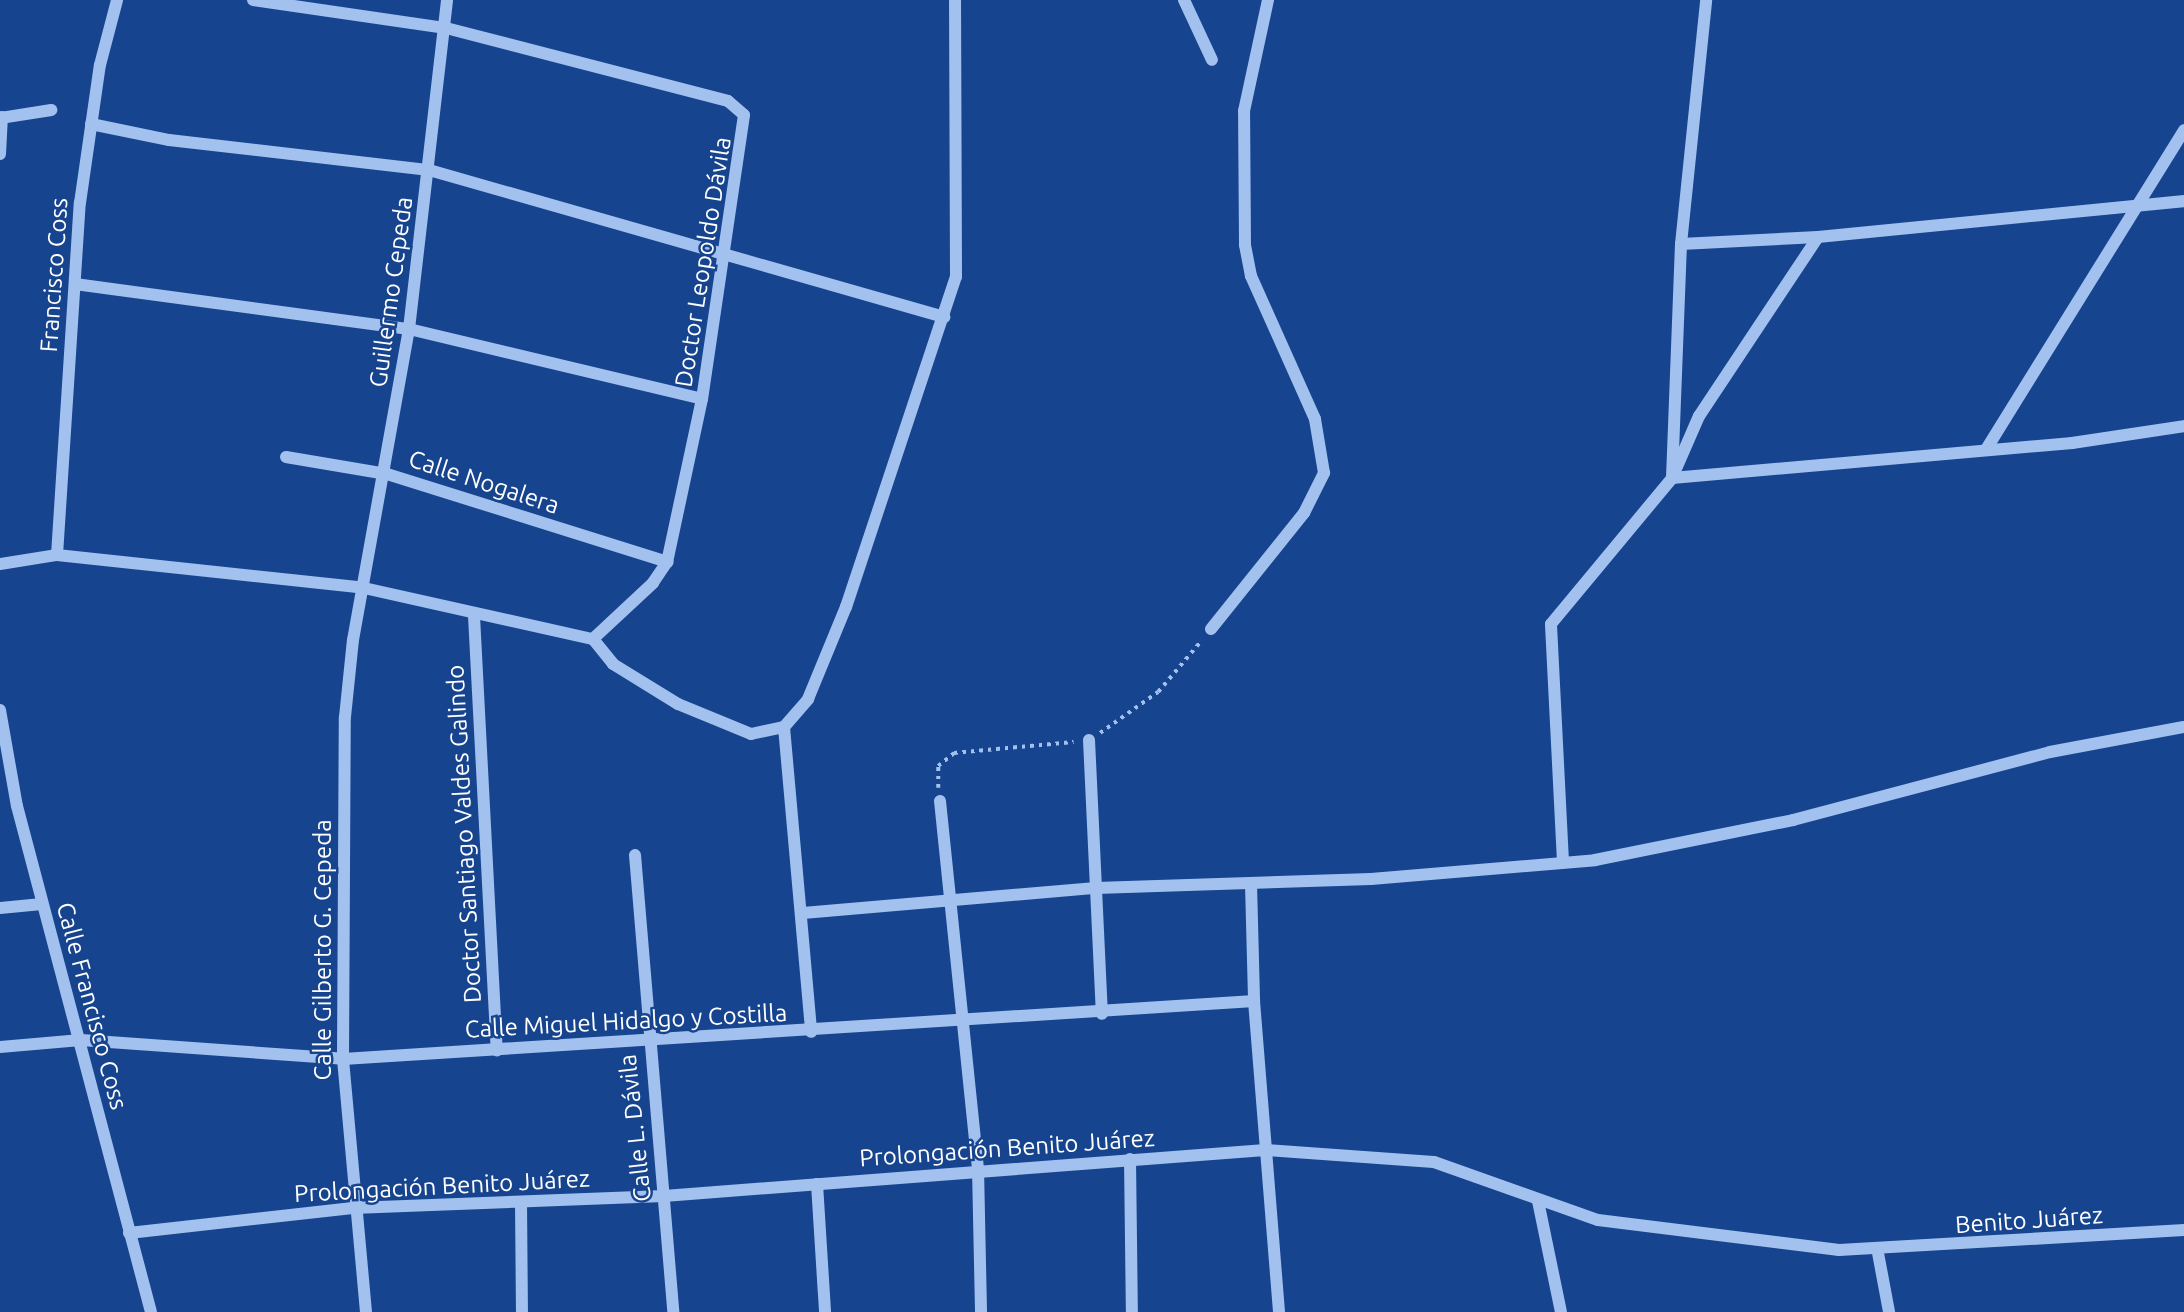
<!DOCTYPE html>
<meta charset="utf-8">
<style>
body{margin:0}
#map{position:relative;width:2184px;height:1312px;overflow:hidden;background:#17448e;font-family:Ubuntu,sans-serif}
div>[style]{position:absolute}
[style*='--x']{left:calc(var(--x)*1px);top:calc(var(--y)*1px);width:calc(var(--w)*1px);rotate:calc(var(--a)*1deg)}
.path>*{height:3.5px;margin-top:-1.75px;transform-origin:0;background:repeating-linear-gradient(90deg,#a2c1ef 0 3.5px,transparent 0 8.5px)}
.minor>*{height:12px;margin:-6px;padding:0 6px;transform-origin:6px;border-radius:6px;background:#a2c1ef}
span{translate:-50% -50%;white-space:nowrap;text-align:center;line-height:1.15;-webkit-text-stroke:5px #17448e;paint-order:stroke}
.street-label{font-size:24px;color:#fff}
</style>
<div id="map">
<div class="path">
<div style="--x:1100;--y:733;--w:71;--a:-35.3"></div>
<div style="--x:1158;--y:692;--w:68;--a:-49.8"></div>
<div style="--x:938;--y:788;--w:22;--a:-90"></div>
<div style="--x:938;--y:766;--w:21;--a:-39"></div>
<div style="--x:954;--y:753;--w:120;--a:-5.3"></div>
</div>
<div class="minor">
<div style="--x:253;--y:0;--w:195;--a:8.3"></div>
<div style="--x:446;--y:28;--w:291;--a:14.5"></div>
<div style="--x:728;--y:101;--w:21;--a:41"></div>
<div style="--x:744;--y:115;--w:287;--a:98.4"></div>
<div style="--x:702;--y:399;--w:167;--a:102.1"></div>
<div style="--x:667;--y:562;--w:25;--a:124"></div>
<div style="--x:653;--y:583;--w:82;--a:137"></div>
<div style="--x:1184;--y:0;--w:66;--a:65"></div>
<div style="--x:0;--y:118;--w:52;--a:-8.9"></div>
<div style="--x:91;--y:124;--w:80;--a:11.6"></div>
<div style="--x:169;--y:140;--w:262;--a:6.6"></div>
<div style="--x:429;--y:170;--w:536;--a:15.93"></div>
<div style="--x:0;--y:154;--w:37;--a:-87"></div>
<div style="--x:1818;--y:237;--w:215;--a:123.6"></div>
<div style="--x:1699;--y:416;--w:68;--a:113.5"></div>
<div style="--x:1672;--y:478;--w:402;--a:-5"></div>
<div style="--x:2072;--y:443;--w:113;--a:-8.6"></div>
<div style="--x:1681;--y:244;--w:137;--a:-2.9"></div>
<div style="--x:1818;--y:237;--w:368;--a:-5.6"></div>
<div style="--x:75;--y:284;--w:337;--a:7.7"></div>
<div style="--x:409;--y:329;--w:301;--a:13.4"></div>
<div style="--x:1987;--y:448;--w:374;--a:-58.2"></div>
<div style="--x:286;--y:457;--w:102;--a:9.6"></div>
<div style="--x:387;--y:474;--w:294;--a:17.4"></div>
<div style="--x:57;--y:555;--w:353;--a:-86.3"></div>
<div style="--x:80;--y:203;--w:139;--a:-81.8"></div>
<div style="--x:100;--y:65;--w:67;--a:-75.3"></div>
<div style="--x:0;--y:564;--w:58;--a:-9"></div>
<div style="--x:57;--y:555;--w:309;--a:6.1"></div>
<div style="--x:364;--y:588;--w:235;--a:12.6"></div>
<div style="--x:593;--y:639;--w:32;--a:51"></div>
<div style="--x:613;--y:664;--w:76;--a:31.6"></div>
<div style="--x:678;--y:704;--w:79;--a:22.3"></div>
<div style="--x:751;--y:734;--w:34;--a:-12"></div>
<div style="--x:784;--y:727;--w:37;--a:-49"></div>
<div style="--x:808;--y:699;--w:100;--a:-67.6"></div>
<div style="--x:846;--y:607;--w:348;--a:-71.6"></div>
<div style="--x:956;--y:277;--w:277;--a:-90.2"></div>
<div style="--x:474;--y:616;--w:435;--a:87"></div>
<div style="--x:1211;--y:629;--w:149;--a:-51.3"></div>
<div style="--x:1304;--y:513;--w:45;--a:-63.4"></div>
<div style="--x:1324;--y:473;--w:55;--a:-99.5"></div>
<div style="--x:1315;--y:419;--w:157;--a:-114.1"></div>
<div style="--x:1251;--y:276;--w:32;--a:-101"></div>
<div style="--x:1245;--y:245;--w:134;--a:-90.4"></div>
<div style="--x:1244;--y:111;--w:114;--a:-77.8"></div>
<div style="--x:0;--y:710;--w:97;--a:80"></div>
<div style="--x:17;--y:806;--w:523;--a:75.17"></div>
<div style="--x:784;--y:727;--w:306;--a:84.9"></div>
<div style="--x:1089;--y:740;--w:274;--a:87.3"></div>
<div style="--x:940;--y:801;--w:369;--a:84.1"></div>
<div style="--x:978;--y:1168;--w:144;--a:88.8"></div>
<div style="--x:635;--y:855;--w:459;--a:85.2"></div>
<div style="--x:1563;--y:862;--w:238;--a:-92.9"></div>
<div style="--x:1551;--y:624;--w:190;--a:-50.3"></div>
<div style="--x:1672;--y:478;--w:234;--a:-87.8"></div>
<div style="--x:1681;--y:244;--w:245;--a:-84.1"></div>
<div style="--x:1251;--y:884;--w:117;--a:88.5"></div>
<div style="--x:1254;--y:1001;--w:312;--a:85.4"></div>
<div style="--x:0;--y:908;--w:42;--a:-5.4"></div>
<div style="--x:803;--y:913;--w:294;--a:-4.9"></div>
<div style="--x:1096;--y:888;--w:275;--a:-1.9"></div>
<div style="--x:1371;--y:879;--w:225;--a:-4.8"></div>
<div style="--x:1595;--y:860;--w:202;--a:-11.4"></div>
<div style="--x:1793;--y:820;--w:266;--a:-14.8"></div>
<div style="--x:2050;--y:752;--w:136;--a:-10.6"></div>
<div style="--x:0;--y:1047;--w:81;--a:-4.9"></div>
<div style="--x:81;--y:1040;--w:263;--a:4.1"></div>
<div style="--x:343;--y:1059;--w:913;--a:-3.64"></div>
<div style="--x:1130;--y:1159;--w:153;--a:89.3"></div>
<div style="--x:817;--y:1184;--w:128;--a:86.4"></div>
<div style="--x:1538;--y:1201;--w:113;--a:78.3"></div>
<div style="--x:521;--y:1202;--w:110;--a:89.5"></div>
<div style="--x:129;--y:1233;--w:225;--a:-6.4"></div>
<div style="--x:353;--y:1208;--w:311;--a:-2.2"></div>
<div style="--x:664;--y:1196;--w:603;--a:-4.38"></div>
<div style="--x:1265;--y:1150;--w:169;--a:4.1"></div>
<div style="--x:1434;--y:1162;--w:174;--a:19.5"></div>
<div style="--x:1598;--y:1220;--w:243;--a:7.1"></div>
<div style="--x:1839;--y:1250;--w:346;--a:-3.3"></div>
<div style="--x:1878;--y:1253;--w:60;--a:79.4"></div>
<div style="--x:366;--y:1312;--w:254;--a:-95.2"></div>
<div style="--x:343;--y:1059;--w:342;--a:-89.7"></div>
<div style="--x:345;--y:717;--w:77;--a:-84.1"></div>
<div style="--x:353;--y:640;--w:316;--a:-79.8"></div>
<div style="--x:409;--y:329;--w:331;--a:-83.4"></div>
</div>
<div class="street-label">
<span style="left:703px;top:262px;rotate:-81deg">Doctor Leopoldo Dávila</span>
<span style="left:54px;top:275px;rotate:-86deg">Francisco Coss</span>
<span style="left:391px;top:292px;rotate:-82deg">Guillermo Cepeda</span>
<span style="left:484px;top:482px;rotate:18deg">Calle Nogalera</span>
<span style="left:464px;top:834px;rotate:-93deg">Doctor Santiago Valdes Galindo</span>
<span style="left:323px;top:950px;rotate:-90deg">Calle Gilberto G. Cepeda</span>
<span style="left:92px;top:1006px;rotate:75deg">Calle Francisco Coss</span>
<span style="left:626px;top:1021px;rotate:-3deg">Calle Miguel Hidalgo y Costilla</span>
<span style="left:635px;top:1128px;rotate:-96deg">Calle L. Dávila</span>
<span style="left:1007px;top:1148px;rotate:-4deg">Prolongación Benito Juárez</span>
<span style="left:442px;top:1186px;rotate:-3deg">Prolongación Benito Juárez</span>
<span style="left:2029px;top:1220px;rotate:-4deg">Benito Juárez</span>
</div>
</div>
